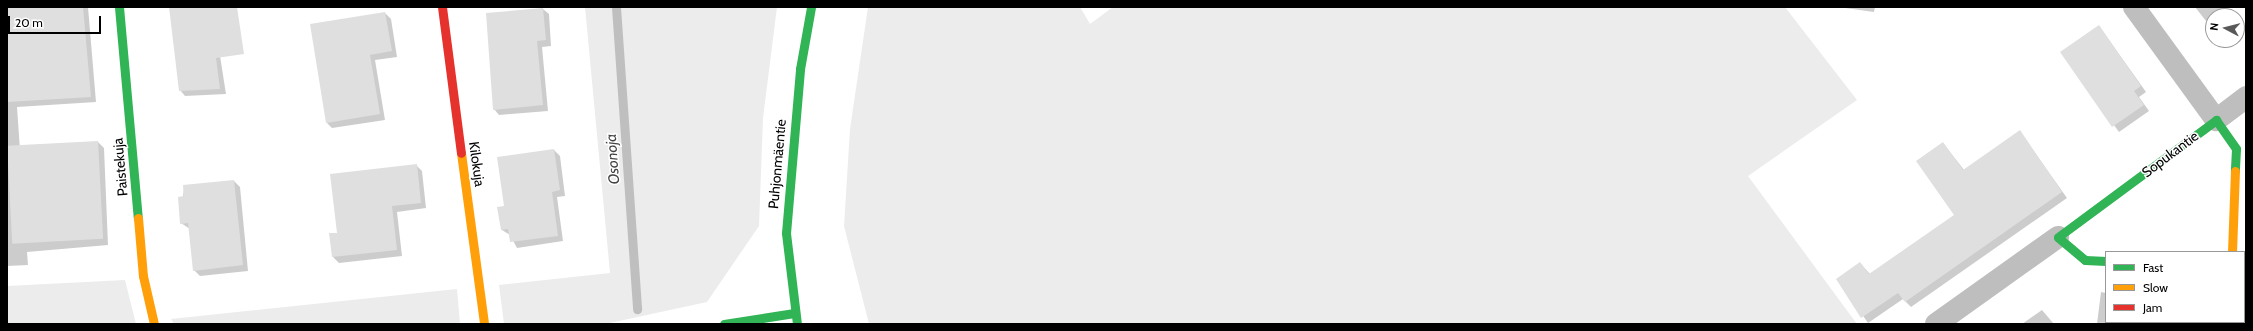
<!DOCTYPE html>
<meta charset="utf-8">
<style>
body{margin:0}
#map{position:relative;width:2253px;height:331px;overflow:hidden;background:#fff;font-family:Cabin,sans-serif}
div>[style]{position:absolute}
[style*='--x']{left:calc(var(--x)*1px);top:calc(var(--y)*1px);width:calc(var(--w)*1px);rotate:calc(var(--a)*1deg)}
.green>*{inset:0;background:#ececec}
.shadow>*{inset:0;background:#0003}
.stream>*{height:9px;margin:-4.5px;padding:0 4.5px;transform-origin:4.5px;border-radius:4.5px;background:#bfbfbf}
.building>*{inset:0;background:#dfdfdf;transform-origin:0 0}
.street>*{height:22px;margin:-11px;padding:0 11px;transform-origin:11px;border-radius:11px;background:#bebebe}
.fast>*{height:9px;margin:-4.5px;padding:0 4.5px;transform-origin:4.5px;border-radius:4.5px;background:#30b455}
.slow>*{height:9px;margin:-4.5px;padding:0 4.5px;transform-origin:4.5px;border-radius:4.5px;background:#ff9f0a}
.jam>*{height:9px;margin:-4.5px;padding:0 4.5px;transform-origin:4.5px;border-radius:4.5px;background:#e5322d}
span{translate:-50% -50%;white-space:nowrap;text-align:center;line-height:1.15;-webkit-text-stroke:3px #fff;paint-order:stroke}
.street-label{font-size:14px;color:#000}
.water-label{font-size:15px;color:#444;font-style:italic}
.frame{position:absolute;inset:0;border:8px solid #000;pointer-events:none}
.legend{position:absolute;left:2105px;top:251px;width:140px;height:72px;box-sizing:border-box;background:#fff;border:1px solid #999;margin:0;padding:5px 7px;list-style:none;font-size:12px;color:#000}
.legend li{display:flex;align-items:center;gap:8px;height:20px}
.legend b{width:20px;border:1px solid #999}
.north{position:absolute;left:2205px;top:8px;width:40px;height:40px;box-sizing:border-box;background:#fff;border:1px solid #999;border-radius:50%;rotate:277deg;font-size:11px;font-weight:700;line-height:16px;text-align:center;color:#000}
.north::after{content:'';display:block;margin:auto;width:14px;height:18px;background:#595959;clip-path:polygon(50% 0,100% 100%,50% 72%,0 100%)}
.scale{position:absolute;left:8px;top:16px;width:93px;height:18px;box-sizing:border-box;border:2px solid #000;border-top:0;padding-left:5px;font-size:12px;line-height:14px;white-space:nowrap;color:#000;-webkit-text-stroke:3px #fff;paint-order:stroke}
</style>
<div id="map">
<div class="green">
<div style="clip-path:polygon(585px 7px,777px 7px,763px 118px,759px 226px,707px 302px,605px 324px,504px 324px,499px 285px,610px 273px)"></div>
<div style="clip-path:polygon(868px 7px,1080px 7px,1090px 24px,1113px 7px,1785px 7px,1857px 100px,1748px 176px,1857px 324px,869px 324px,844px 226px,850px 129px)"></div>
<div style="clip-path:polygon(125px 280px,136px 324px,7px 324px,7px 286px)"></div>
<div style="clip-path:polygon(457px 289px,460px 324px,174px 324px,171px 319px)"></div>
</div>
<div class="shadow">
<div style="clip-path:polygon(7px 7px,88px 7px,96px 102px,17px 107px,20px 150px,98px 142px,104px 148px,108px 245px,27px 252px,28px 265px,7px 266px)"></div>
<div style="clip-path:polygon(170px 7px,207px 7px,218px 43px,226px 94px,185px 96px,180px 90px)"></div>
<div style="clip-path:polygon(1838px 7px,1875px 7px,1874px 12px)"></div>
<div style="clip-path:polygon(2195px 7px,2226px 7px,2206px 21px)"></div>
<div style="clip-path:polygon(543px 9px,549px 14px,551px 46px,542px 47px,548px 111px,499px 115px,494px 109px)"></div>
<div style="clip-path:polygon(385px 13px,391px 19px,397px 57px,375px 60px,385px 120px,332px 128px,327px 123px)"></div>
<div style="clip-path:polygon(2099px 26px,2146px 92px,2139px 97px,2149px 111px,2119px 132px,2061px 52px)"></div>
<div style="clip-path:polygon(2020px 132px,2067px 198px,1911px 307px,1903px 299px,1868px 323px,1838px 279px,1860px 263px,1870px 274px,1955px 216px,1943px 143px,1964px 170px)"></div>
<div style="clip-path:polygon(554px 150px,560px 156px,565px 196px,557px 197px,563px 241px,517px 248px,510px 235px,502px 230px,505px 206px)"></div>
<div style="clip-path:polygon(416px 165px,422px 171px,426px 208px,397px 212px,402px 256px,339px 263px,333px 257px,338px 234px)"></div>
<div style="clip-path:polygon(234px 181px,240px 187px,248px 271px,200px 276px,194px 270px,190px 229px,181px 223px,184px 186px)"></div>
<div style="clip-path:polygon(2101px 292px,2106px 293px,2106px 322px,2182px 324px,2097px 324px)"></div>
<div style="clip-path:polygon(2042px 310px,2054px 324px,2022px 324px)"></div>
</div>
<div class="stream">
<div style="--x:616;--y:7;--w:303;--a:86"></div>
</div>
<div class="building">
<div style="clip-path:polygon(7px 7px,83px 7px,91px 97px,7px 102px)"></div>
<div style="clip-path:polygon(169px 7px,237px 7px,244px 54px,216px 58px,220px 89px,179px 91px)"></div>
<div style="clip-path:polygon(543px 8px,546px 40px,537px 41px,543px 105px,493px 110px,486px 13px)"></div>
<div style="clip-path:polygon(385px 12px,392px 51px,370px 55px,380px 114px,326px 123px,310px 24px)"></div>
<div style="clip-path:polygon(2099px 25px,2141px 86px,2134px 91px,2144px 105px,2112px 127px,2060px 52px)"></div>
<div style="clip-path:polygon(2020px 130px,2062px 192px,1905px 302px,1898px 293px,1861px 318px,1836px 279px,1860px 262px,1869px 274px,1954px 215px,1916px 161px,1943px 142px,1963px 170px)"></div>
<div style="left:98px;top:141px;width:98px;height:91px;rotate:87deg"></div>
<div style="clip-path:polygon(554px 149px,560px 190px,552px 192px,558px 236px,510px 242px,508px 229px,501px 230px,497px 207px,504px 206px,497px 157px)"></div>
<div style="clip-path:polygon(417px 164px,421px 203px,392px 206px,397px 250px,332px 257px,329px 233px,337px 233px,330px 174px)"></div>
<div style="clip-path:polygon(234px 180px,243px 265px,193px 271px,188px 223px,180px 224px,178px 197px,184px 196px,183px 185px)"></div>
</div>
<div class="street">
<div style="--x:2134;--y:7;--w:140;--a:54"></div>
<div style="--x:2216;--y:120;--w:38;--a:-37"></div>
<div style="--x:1936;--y:324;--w:150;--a:-35.5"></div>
<div style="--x:2225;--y:324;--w:2;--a:-90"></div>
</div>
<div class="fast">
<div style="--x:119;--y:7;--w:212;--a:84.9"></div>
<div style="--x:2106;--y:261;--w:21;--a:-177"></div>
<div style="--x:2085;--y:260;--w:35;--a:-140"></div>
<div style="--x:2058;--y:237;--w:197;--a:-36.5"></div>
<div style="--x:2216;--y:120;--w:35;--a:55"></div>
<div style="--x:2236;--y:149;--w:22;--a:93"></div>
<div style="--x:724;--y:324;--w:71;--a:-8.9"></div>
<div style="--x:797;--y:324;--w:92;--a:-96.9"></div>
<div style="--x:786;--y:233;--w:165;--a:-85.1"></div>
<div style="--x:800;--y:69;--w:63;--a:-79.9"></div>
</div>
<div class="slow">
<div style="--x:461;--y:153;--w:173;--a:82.3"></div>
<div style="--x:138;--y:218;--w:58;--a:85.1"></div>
<div style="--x:143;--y:276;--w:49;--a:77.1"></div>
<div style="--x:2232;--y:252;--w:81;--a:-87.9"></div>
</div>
<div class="jam">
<div style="--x:442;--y:7;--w:147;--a:82.6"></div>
</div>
<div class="street-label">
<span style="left:2170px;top:154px;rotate:-37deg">Sopukantie</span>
<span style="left:477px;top:164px;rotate:82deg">Kilokuja</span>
<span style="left:777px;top:164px;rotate:-85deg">Puhjonmäentie</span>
<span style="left:120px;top:167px;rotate:-95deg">Paistekuja</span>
</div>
<div class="water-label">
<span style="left:613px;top:159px;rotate:-94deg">Osonoja</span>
</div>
<div class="frame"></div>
<ul class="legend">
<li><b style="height:5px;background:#30b455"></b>Fast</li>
<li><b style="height:5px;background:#ff9f0a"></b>Slow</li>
<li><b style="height:5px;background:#e5322d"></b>Jam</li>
</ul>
<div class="north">N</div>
<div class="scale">20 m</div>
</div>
